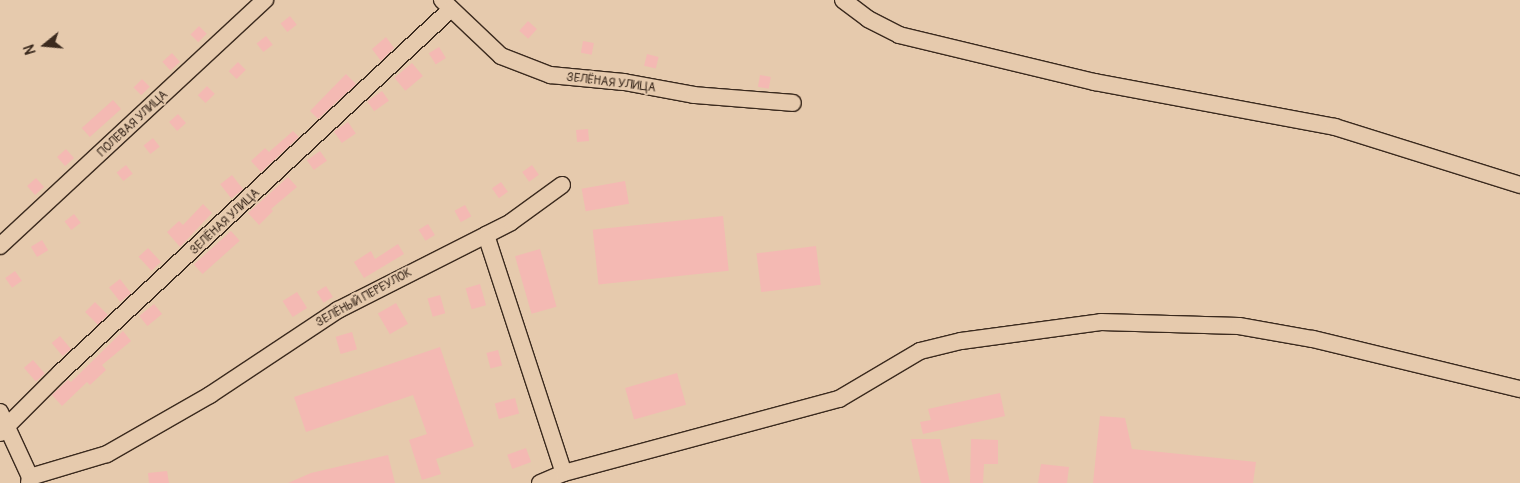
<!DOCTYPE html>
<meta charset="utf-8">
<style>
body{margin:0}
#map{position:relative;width:1520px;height:483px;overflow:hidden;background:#e6caad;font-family:Pangolin,sans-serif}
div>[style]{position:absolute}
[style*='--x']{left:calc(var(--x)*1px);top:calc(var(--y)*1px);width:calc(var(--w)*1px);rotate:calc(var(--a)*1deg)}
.building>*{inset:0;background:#f4b9b3;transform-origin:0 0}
.roads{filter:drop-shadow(1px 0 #3b2a1e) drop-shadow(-1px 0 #3b2a1e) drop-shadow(0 1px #3b2a1e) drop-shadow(0 -1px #3b2a1e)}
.minor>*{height:16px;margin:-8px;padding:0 8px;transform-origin:8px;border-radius:8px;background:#e6caad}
span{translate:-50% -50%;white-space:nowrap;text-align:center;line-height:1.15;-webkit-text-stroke:4px #e6caad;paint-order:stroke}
.street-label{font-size:12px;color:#3b2a1e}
.north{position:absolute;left:20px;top:20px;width:50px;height:50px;-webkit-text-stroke:4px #e6caad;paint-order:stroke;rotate:253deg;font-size:14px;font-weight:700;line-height:20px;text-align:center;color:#3b2a1e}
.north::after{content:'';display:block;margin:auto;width:18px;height:22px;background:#3b2a1e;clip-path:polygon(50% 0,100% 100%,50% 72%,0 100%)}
</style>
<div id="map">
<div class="building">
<div style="left:290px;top:16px;width:11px;height:12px;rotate:52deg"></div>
<div style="left:528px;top:21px;width:12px;height:13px;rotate:42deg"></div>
<div style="left:199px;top:26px;width:11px;height:12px;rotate:45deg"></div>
<div style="left:266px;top:36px;width:11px;height:12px;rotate:52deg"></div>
<div style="clip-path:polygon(386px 37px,394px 48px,381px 61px,372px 49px)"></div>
<div style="left:583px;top:41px;width:11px;height:12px;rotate:10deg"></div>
<div style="left:439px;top:47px;width:13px;height:12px;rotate:58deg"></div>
<div style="left:172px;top:53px;width:12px;height:13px;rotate:48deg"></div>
<div style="left:647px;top:54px;width:12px;height:12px;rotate:14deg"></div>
<div style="left:238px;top:62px;width:11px;height:13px;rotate:45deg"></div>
<div style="left:412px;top:63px;width:17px;height:23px;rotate:50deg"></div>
<div style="clip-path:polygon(346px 74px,356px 84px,318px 119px,310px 111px)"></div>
<div style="left:760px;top:75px;width:11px;height:12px;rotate:10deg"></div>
<div style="left:142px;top:79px;width:11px;height:12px;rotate:45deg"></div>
<div style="left:207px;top:86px;width:11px;height:13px;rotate:45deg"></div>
<div style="left:382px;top:91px;width:12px;height:18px;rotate:55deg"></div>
<div style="left:113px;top:100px;width:12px;height:42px;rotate:48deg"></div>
<div style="left:178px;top:114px;width:12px;height:12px;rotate:48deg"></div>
<div style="left:348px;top:122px;width:14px;height:17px;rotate:56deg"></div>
<div style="left:588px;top:129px;width:12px;height:12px;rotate:85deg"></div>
<div style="clip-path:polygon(293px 131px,299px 137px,261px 172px,251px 161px,265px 148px,269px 152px)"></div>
<div style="left:153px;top:138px;width:11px;height:12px;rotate:52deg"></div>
<div style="left:66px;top:149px;width:12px;height:12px;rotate:48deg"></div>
<div style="left:320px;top:151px;width:12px;height:16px;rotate:55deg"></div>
<div style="left:126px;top:165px;width:11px;height:12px;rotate:52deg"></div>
<div style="left:532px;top:165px;width:12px;height:12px;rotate:55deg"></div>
<div style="left:232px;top:175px;width:18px;height:15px;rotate:52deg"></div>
<div style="clip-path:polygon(288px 177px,297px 187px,271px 209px,273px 211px,259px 225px,248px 213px)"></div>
<div style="left:36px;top:178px;width:12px;height:12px;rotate:48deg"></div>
<div style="left:625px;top:181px;width:23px;height:44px;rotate:80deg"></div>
<div style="left:501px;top:182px;width:12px;height:11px;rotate:55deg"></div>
<div style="clip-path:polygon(203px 204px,212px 213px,180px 247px,167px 232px,179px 221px,183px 225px)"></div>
<div style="left:465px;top:205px;width:13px;height:12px;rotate:61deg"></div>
<div style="left:74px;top:214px;width:11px;height:12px;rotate:52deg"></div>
<div style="left:723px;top:216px;width:55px;height:131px;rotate:84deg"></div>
<div style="left:428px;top:224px;width:13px;height:11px;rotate:58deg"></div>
<div style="left:231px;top:231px;width:13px;height:50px;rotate:48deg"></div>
<div style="left:42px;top:240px;width:12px;height:13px;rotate:59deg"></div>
<div style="clip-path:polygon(398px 244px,404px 254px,364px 278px,354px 262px,371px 251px,375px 259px)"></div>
<div style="left:816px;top:246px;width:39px;height:60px;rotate:83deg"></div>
<div style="left:148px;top:248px;width:19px;height:13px;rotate:47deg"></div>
<div style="left:540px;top:249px;width:60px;height:26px;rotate:74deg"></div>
<div style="left:15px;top:271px;width:12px;height:12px;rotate:55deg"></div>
<div style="left:120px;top:279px;width:18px;height:14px;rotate:52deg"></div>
<div style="left:480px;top:284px;width:22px;height:15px;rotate:74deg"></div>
<div style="left:326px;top:286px;width:13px;height:11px;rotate:58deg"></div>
<div style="left:297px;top:292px;width:19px;height:17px;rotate:58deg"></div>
<div style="left:440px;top:295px;width:19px;height:13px;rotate:74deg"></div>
<div style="left:95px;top:302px;width:18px;height:14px;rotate:45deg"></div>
<div style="left:396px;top:303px;width:24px;height:21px;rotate:60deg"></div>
<div style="left:154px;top:304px;width:13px;height:19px;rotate:51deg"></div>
<div style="clip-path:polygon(123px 331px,131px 341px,102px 365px,106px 370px,90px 385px,87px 382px,62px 406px,52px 395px,68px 380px,71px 382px)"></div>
<div style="left:352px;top:332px;width:18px;height:17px;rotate:74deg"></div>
<div style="left:60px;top:336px;width:17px;height:11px;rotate:50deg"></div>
<div style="clip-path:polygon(440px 347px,474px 446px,436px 459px,441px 474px,422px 480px,409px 440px,427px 434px,413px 395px,306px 432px,294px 397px)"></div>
<div style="left:498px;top:350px;width:16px;height:12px;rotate:75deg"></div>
<div style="left:33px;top:360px;width:18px;height:12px;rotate:49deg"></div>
<div style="left:677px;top:373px;width:33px;height:54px;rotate:74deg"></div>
<div style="clip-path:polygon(1000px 393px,1005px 416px,923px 434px,920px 422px,931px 420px,928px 409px)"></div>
<div style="left:515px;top:398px;width:16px;height:21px;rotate:75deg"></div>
<div style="clip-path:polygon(1100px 416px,1125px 418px,1132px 449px,1256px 462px,1253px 483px,1093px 483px)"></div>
<div style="clip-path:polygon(911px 439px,940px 439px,950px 483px,921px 483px)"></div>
<div style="clip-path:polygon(971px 439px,998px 440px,998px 464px,984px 464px,983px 483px,970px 483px)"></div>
<div style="left:526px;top:448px;width:15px;height:20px;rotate:70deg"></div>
<div style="clip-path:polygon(388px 455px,395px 483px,288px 483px,311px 473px)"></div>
<div style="clip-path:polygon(1041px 464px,1069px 467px,1067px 483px,1038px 483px)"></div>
<div style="clip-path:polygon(167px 471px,169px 483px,149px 483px,148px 473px)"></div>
</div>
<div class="roads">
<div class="minor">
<div style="--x:442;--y:0;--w:81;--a:43.5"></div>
<div style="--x:501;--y:56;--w:53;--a:21.2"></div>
<div style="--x:550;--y:75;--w:74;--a:5.4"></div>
<div style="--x:624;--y:82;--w:71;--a:10.5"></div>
<div style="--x:694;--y:95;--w:99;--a:4.6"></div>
<div style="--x:843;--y:0;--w:31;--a:37"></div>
<div style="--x:868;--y:19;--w:35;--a:27"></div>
<div style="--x:899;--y:35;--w:202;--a:13.5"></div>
<div style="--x:1095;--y:82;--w:244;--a:10.6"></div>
<div style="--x:1335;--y:127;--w:194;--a:17.4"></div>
<div style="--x:486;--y:235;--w:28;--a:-27"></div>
<div style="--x:511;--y:222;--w:63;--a:-36"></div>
<div style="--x:0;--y:246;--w:362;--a:-42.9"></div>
<div style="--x:0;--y:412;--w:72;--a:65.2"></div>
<div style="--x:0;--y:433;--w:85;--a:-45"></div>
<div style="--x:60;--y:373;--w:533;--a:-42.95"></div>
<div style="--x:29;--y:483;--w:6;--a:-81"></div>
<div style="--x:30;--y:477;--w:80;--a:-16.6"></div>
<div style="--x:107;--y:454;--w:119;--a:-29.8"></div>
<div style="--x:210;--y:395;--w:154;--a:-33.6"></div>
<div style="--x:338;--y:310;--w:166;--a:-26.9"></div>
<div style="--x:486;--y:235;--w:250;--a:71.9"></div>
<div style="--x:540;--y:483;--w:26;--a:-23"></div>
<div style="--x:564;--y:473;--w:285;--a:-15.1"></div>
<div style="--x:839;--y:399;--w:94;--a:-30.7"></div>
<div style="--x:920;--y:351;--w:42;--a:-13.7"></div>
<div style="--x:961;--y:341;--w:141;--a:-7.7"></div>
<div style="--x:1101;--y:322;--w:138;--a:1.7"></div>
<div style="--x:1239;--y:326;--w:75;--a:10"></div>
<div style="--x:1313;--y:339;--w:213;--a:13.6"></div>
</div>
</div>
<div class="street-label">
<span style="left:611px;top:83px;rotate:7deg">ЗЕЛЁНАЯ УЛИЦА</span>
<span style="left:133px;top:124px;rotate:-43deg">ПОЛЕВАЯ УЛИЦА</span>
<span style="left:225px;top:222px;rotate:-43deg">ЗЕЛЁНАЯ УЛИЦА</span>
<span style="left:364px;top:298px;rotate:-29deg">ЗЕЛЁНЫЙ ПЕРЕУЛОК</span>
</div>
<div class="north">N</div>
</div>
